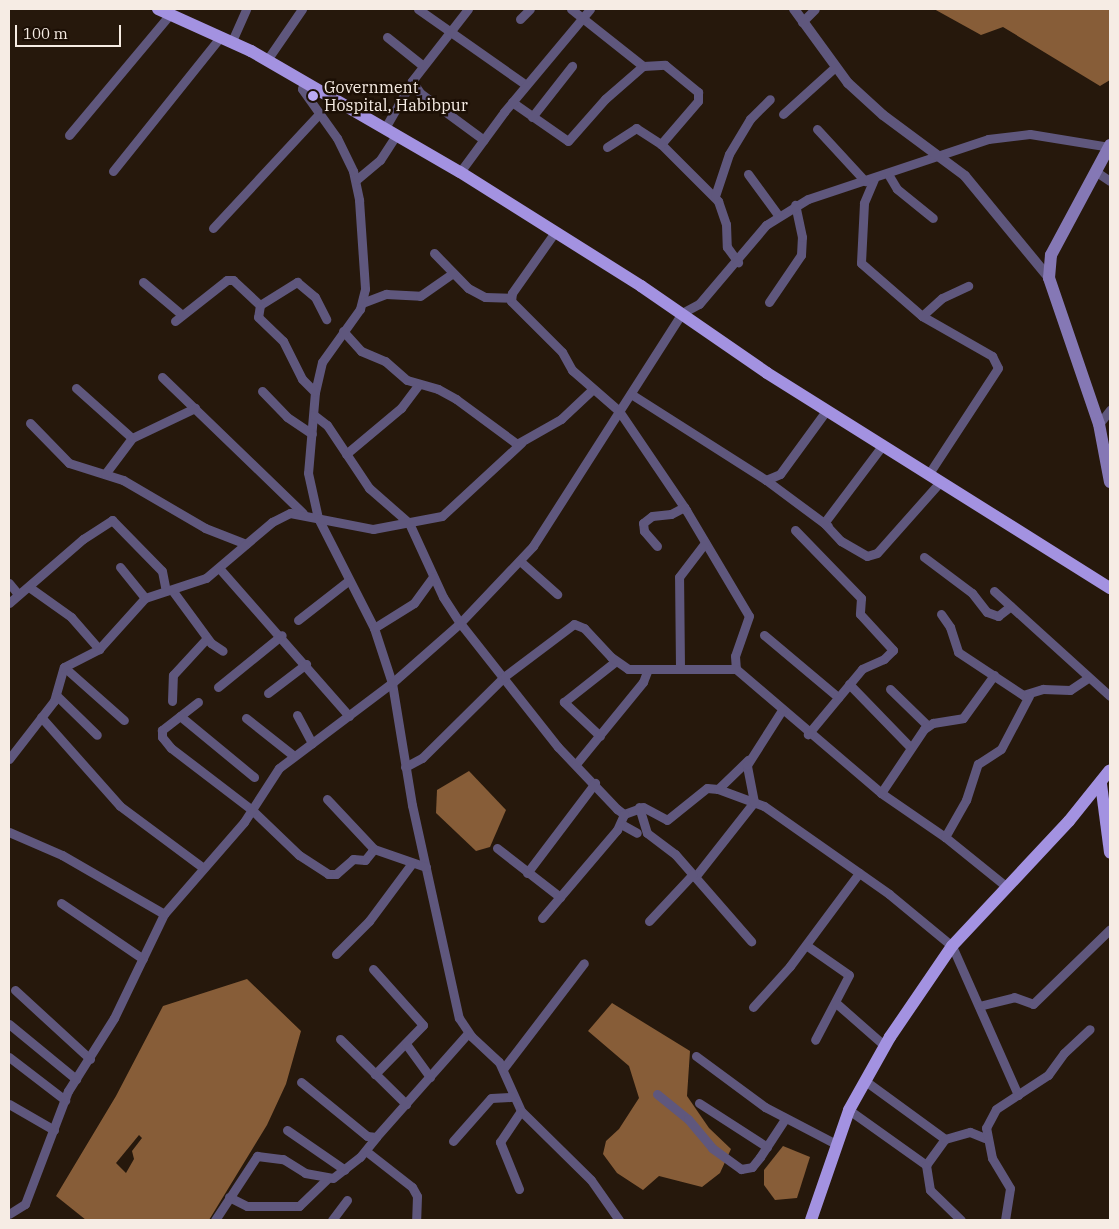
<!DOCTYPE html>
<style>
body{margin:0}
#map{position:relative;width:1119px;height:1229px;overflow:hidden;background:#26180c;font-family:"IBM Plex Serif",serif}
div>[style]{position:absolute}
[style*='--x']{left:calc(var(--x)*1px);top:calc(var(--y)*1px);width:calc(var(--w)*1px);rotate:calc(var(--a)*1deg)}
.water>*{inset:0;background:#875d38}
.minor>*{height:9px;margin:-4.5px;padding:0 4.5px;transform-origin:4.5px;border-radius:4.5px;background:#5f577d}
.tertiary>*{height:10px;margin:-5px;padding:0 5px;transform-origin:5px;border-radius:5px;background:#5f577d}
.secondary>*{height:12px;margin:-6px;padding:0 6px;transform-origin:6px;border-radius:6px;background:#8578b5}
.primary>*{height:12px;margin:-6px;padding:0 6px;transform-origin:6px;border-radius:6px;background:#a392e1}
.dots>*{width:14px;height:14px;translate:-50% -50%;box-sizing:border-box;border:2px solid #1c0f05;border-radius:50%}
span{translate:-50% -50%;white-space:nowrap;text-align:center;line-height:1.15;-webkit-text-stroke:5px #1c0f05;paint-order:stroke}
.poi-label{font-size:16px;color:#f6ece4}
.left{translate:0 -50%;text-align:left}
.frame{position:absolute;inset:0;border:10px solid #f6ece4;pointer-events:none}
.scale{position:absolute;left:15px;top:25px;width:106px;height:22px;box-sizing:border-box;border:2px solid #f6ece4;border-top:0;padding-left:6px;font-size:15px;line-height:18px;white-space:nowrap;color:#f6ece4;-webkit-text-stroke:4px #1c0f05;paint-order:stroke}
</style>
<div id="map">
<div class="water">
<div style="clip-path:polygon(934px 9px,1110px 9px,1110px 80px,1100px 86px,1003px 27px,981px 35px)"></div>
<div style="clip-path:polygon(469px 771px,506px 810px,490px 847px,476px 851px,436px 813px,437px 790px)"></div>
<div style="clip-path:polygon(evenodd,247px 979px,301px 1031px,286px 1084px,267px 1125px,209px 1220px,86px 1220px,56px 1196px,116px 1096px,163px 1006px,247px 979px,139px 1135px,142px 1138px,132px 1151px,134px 1159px,126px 1173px,116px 1163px,139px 1135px)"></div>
<div style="clip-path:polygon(612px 1003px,690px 1051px,687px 1096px,709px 1128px,731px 1149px,720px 1173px,702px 1187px,659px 1176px,643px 1190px,617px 1173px,603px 1154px,606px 1141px,619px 1129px,639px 1098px,629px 1066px,588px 1031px)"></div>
<div style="clip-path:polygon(783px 1146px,810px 1157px,797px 1198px,775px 1200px,764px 1185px,764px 1170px)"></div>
</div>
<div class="minor">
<div style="--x:418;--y:9;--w:132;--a:35.1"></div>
<div style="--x:468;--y:9;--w:91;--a:127.9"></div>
<div style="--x:412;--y:81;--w:14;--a:56"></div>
<div style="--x:420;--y:93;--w:79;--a:36.3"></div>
<div style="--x:571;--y:9;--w:92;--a:38.4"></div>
<div style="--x:643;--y:66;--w:22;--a:-3"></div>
<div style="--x:665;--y:65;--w:43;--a:39.3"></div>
<div style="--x:698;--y:92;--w:9;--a:90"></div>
<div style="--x:698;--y:101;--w:57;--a:130.7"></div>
<div style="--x:661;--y:144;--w:81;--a:45"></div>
<div style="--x:718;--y:201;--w:24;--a:71"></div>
<div style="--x:726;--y:224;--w:23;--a:88"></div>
<div style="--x:727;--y:247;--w:19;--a:54"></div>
<div style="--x:520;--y:19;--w:14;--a:-45"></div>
<div style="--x:802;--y:22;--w:18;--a:-45"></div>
<div style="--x:387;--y:37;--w:45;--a:38.7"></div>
<div style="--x:232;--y:41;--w:35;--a:-66"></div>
<div style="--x:267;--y:60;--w:62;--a:-55.5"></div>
<div style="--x:304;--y:81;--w:8;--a:104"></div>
<div style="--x:302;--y:89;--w:60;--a:54.5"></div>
<div style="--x:337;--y:138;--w:37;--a:64"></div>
<div style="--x:353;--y:171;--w:30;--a:78"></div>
<div style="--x:359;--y:200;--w:89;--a:86.1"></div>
<div style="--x:365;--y:289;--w:21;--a:104"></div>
<div style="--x:360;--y:309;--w:65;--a:125.6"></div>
<div style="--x:322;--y:362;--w:31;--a:103"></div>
<div style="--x:315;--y:392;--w:81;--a:94.9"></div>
<div style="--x:308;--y:473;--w:46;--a:77.5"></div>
<div style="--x:318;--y:518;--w:123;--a:63"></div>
<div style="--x:374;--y:628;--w:58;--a:71.9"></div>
<div style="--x:392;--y:683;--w:124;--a:80.7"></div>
<div style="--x:412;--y:805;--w:218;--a:77.6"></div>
<div style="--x:459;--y:1018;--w:22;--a:56"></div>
<div style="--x:471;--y:1036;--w:38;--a:43"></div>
<div style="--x:499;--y:1062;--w:54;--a:65.8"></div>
<div style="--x:521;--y:1111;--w:98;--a:44.6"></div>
<div style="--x:591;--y:1180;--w:49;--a:55"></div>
<div style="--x:512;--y:102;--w:68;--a:34.9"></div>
<div style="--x:568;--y:141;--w:56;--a:-48.6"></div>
<div style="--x:605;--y:99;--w:50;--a:-41"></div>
<div style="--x:783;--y:114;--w:70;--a:-42.1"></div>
<div style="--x:532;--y:117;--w:65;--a:-51.9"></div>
<div style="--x:385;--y:128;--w:54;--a:-60.1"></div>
<div style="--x:817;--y:129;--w:71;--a:47.3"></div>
<div style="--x:69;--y:135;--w:158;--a:-50.1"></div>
<div style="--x:607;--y:147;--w:35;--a:-33"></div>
<div style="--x:636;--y:128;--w:30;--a:33"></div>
<div style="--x:113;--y:171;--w:173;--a:-51.3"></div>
<div style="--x:1095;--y:171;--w:18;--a:34"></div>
<div style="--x:460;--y:172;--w:74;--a:-53.7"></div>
<div style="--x:504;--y:112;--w:134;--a:-50.1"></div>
<div style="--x:748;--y:174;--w:51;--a:53.8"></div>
<div style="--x:888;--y:174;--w:17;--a:59"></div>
<div style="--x:897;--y:189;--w:46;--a:38.9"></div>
<div style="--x:874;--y:179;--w:26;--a:113"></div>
<div style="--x:864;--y:203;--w:60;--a:92.9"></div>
<div style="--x:861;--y:263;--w:81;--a:41"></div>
<div style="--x:922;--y:316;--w:81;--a:29.7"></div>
<div style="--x:992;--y:356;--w:13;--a:63"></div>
<div style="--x:998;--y:368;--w:128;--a:123.2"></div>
<div style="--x:356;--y:180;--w:31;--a:-40"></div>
<div style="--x:380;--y:160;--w:30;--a:-57"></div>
<div style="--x:715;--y:196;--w:44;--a:-71.6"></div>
<div style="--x:729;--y:154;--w:41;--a:-59"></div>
<div style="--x:750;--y:119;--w:28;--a:-45"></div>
<div style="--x:213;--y:228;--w:157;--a:-47.1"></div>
<div style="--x:555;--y:232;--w:75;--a:125.2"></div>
<div style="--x:512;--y:293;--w:8;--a:97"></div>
<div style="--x:511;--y:301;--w:72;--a:45"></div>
<div style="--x:562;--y:352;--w:21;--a:61"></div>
<div style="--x:572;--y:370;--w:62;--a:41.1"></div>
<div style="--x:619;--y:411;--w:120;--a:55.9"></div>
<div style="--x:686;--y:510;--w:123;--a:59.3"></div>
<div style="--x:749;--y:616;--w:42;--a:109.3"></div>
<div style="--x:735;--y:656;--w:13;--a:86"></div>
<div style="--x:736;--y:669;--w:191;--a:40.5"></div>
<div style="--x:881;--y:793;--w:78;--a:34.5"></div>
<div style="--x:945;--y:837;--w:80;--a:38.9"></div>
<div style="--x:434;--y:253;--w:49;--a:45.8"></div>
<div style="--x:468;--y:288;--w:19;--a:28"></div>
<div style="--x:485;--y:297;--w:25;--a:2"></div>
<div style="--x:143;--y:282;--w:51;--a:40.2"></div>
<div style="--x:769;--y:302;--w:57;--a:-55.8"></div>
<div style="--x:801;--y:255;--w:18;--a:-87"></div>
<div style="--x:802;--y:237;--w:33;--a:-102"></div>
<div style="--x:362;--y:303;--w:26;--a:-21"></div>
<div style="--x:386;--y:294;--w:34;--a:3"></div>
<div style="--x:420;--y:296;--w:40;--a:-34.9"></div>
<div style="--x:260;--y:305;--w:44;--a:-31.9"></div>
<div style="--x:297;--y:282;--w:23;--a:40"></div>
<div style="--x:315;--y:297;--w:25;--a:63"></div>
<div style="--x:922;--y:316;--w:27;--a:-42"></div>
<div style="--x:942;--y:298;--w:29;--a:-25"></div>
<div style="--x:175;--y:321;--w:66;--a:-38.3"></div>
<div style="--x:227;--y:280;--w:6;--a:0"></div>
<div style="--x:233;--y:280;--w:37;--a:43"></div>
<div style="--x:260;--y:305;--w:12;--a:99"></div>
<div style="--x:258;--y:317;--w:35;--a:44"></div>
<div style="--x:283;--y:341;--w:42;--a:63.4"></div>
<div style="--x:302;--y:379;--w:18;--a:45"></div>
<div style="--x:343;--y:331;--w:27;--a:48"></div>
<div style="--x:361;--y:351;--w:26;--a:23"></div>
<div style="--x:385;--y:361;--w:29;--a:41"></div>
<div style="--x:407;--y:380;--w:32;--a:16"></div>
<div style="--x:438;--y:389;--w:21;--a:29"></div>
<div style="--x:456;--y:399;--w:76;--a:36.4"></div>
<div style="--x:517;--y:444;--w:51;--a:-29.6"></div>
<div style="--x:561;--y:419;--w:44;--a:-43.2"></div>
<div style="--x:162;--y:377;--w:196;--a:44"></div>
<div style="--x:76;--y:388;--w:75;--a:41.8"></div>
<div style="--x:262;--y:391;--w:36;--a:46"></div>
<div style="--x:287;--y:417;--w:30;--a:34"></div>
<div style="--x:631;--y:394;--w:160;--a:32.5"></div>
<div style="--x:766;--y:480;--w:15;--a:-23"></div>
<div style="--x:780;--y:474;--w:78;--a:-53.9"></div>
<div style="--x:314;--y:415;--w:16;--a:38"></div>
<div style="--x:327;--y:425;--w:76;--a:56.3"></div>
<div style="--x:369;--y:488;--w:53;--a:41.2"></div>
<div style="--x:409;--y:523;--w:81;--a:65.3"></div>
<div style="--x:443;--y:597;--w:31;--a:57"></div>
<div style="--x:460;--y:623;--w:158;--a:51.7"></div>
<div style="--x:558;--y:747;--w:86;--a:46.4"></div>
<div style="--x:617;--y:809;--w:9;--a:36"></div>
<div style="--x:624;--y:814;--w:20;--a:-20"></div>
<div style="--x:643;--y:807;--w:27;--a:28"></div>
<div style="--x:667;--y:820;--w:51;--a:-38.7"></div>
<div style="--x:707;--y:788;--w:11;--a:5"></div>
<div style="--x:718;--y:789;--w:49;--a:20.3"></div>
<div style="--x:764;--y:806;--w:153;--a:35.1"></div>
<div style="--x:889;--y:894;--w:82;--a:39.5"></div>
<div style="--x:952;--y:946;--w:163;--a:66.1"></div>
<div style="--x:30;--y:423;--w:56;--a:45.7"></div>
<div style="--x:69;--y:463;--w:57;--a:17.5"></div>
<div style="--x:123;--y:480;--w:95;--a:30.3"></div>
<div style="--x:205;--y:528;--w:44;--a:21.3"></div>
<div style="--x:1099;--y:424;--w:18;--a:-52"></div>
<div style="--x:882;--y:446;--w:96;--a:127"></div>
<div style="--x:824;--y:523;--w:25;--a:47"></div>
<div style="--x:841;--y:541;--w:30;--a:30"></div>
<div style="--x:867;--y:556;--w:10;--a:-17"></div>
<div style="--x:877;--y:553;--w:95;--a:-48.4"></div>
<div style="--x:346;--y:454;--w:72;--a:-39.9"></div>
<div style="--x:401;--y:408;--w:30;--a:-53"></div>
<div style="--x:105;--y:474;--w:45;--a:-53.1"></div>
<div style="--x:132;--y:438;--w:70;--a:-25.5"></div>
<div style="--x:766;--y:480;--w:77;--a:36.6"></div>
<div style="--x:795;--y:530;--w:95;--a:45.9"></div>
<div style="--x:861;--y:598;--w:16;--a:94"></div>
<div style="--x:860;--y:614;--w:49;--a:47.5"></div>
<div style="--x:893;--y:650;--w:13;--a:135"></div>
<div style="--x:884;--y:659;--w:24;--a:156"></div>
<div style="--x:862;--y:669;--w:85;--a:129.7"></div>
<div style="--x:657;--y:546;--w:20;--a:-131"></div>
<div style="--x:644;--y:531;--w:8;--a:-97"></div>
<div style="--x:643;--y:523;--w:11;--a:-38"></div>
<div style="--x:652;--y:516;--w:19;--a:-6"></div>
<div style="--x:671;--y:514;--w:15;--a:-28"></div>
<div style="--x:924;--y:557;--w:60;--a:36.9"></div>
<div style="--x:972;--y:593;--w:24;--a:52"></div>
<div style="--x:987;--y:612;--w:12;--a:20"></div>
<div style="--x:998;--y:616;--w:16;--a:-38"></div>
<div style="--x:520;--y:561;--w:50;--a:41.7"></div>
<div style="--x:120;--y:567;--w:40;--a:51"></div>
<div style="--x:219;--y:568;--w:197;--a:48.7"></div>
<div style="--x:9;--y:583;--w:14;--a:51"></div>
<div style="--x:29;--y:587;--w:52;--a:35.5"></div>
<div style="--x:71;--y:617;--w:43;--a:48.8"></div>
<div style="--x:172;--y:590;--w:66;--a:53.7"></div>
<div style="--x:211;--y:643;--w:14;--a:34"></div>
<div style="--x:994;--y:591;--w:156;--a:42.2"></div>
<div style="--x:9;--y:603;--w:98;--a:-40.9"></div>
<div style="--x:83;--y:539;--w:35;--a:-33"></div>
<div style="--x:112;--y:520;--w:71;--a:45.6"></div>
<div style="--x:162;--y:571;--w:20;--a:79"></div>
<div style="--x:941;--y:614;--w:16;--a:55"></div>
<div style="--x:950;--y:627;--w:26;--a:72"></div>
<div style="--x:958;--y:652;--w:78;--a:33.5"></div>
<div style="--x:1023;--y:695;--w:21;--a:-17"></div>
<div style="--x:1043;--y:689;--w:27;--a:2"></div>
<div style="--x:1070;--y:690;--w:22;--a:-34"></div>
<div style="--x:298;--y:620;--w:63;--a:-38"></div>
<div style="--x:374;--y:628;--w:47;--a:-32"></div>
<div style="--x:414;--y:603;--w:32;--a:-54"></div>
<div style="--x:764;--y:635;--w:97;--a:40"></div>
<div style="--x:64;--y:667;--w:80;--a:41.5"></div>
<div style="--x:680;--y:667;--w:90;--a:-90.6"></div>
<div style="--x:679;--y:577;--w:43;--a:-52.6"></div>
<div style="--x:849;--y:684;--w:88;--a:45.9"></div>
<div style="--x:218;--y:687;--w:82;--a:-39.1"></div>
<div style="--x:890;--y:689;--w:53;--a:44.2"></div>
<div style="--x:268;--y:693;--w:48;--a:-37.3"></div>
<div style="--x:56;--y:695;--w:57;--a:44.3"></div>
<div style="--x:172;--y:701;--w:26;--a:-88"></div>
<div style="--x:173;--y:675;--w:50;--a:-47.4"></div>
<div style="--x:198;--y:702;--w:46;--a:142.1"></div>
<div style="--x:162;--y:730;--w:7;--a:90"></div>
<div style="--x:162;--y:737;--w:14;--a:51"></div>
<div style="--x:171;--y:748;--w:102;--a:37.4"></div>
<div style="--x:252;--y:810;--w:65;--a:43.8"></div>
<div style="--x:299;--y:855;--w:35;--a:33"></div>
<div style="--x:328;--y:874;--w:8;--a:0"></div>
<div style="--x:336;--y:874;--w:23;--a:-41"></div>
<div style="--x:353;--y:859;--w:12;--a:5"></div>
<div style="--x:365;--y:860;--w:14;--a:-51"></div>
<div style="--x:297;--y:715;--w:32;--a:62"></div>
<div style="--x:180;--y:716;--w:96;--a:39.5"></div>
<div style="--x:41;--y:717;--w:119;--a:48.4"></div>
<div style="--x:120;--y:806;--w:102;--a:36.6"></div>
<div style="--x:246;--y:718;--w:61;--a:38.4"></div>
<div style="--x:600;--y:736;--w:50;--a:-136.6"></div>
<div style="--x:564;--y:702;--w:66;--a:-38.3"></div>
<div style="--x:9;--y:759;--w:73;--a:-52.2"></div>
<div style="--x:54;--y:701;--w:35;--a:-74"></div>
<div style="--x:64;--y:667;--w:39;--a:-27"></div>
<div style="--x:99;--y:649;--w:69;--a:-48"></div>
<div style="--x:145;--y:598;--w:64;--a:-18.2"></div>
<div style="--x:206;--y:578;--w:87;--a:-40.3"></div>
<div style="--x:272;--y:522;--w:20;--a:-27"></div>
<div style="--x:290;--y:513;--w:85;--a:10.9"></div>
<div style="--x:373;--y:529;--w:70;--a:-10.7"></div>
<div style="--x:442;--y:516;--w:108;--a:-42.7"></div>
<div style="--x:576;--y:764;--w:106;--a:-50.7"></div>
<div style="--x:643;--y:682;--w:14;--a:-69"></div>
<div style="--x:405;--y:767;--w:19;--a:-28"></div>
<div style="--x:422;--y:758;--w:117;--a:-44.7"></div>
<div style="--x:505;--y:676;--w:86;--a:-37"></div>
<div style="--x:574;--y:624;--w:11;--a:22"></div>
<div style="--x:584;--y:628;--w:40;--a:47"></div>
<div style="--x:611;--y:657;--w:21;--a:35"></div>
<div style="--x:628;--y:669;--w:108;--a:0"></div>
<div style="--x:718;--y:789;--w:42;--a:-44"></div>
<div style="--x:881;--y:793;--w:77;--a:-56.1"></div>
<div style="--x:924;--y:729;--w:11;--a:-34"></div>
<div style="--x:933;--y:723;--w:30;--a:-9"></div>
<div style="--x:963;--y:718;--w:53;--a:-54.2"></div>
<div style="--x:327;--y:799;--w:69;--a:46.8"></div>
<div style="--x:374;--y:849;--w:55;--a:19.1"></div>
<div style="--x:639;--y:807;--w:27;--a:73"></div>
<div style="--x:647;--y:833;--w:35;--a:37"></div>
<div style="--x:675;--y:854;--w:116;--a:48.9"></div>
<div style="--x:621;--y:824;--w:18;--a:29"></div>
<div style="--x:9;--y:832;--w:58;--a:23.5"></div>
<div style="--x:62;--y:855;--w:118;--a:30"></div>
<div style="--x:945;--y:837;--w:43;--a:-60.4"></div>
<div style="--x:966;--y:800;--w:38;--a:-72"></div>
<div style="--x:978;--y:764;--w:27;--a:-33"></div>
<div style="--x:1001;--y:749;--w:60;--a:-62.2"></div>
<div style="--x:497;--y:848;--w:80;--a:37.9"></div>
<div style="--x:527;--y:873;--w:113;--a:-52.9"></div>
<div style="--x:695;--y:877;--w:95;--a:-51.8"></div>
<div style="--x:754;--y:802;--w:38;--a:-101"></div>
<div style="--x:747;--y:765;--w:65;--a:-57.5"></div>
<div style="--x:61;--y:903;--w:99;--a:34.3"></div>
<div style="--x:542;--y:918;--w:116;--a:-49.6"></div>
<div style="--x:617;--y:830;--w:17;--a:-66"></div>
<div style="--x:649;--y:921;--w:64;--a:-46.9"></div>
<div style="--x:806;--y:945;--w:52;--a:34.9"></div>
<div style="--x:849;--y:975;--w:73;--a:117.6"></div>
<div style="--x:336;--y:954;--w:47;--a:-45"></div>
<div style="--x:369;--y:921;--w:72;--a:-53.4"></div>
<div style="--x:373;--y:969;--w:75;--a:48.2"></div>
<div style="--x:423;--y:1025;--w:69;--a:134.4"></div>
<div style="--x:15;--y:990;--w:102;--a:42.6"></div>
<div style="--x:836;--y:1003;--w:65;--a:41.3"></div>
<div style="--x:979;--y:1006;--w:36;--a:-14"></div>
<div style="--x:1014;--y:997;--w:20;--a:20"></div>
<div style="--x:1033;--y:1004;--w:107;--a:-44.2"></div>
<div style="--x:753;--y:1007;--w:55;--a:-47.9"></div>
<div style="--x:790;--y:966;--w:116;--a:-53.4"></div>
<div style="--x:9;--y:1024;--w:87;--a:39.4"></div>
<div style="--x:340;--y:1039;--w:93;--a:44.6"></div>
<div style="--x:406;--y:1044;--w:41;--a:54"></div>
<div style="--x:696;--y:1056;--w:86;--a:36.5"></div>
<div style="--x:765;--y:1107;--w:80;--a:27.5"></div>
<div style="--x:9;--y:1057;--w:71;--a:37.5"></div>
<div style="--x:503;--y:1069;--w:133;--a:-52.6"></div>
<div style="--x:864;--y:1080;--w:100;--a:36.1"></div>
<div style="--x:301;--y:1082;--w:85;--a:39.3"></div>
<div style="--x:367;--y:1136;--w:9;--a:6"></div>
<div style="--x:376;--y:1137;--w:139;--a:-48.5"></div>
<div style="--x:657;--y:1094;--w:40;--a:39"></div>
<div style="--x:688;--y:1119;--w:38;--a:50"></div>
<div style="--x:712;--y:1148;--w:36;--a:36"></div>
<div style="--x:741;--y:1169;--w:11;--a:-10"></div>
<div style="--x:752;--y:1167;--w:13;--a:-51"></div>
<div style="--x:760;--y:1157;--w:45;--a:-56.7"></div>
<div style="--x:699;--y:1103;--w:81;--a:32.9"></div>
<div style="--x:9;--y:1104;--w:52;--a:30"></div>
<div style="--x:849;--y:1110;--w:95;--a:35.5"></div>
<div style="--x:926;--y:1165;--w:25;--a:81"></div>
<div style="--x:930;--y:1190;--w:43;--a:44.1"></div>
<div style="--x:287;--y:1130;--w:70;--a:34.6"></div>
<div style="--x:453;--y:1141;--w:57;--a:-48.5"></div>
<div style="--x:491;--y:1098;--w:22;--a:-3"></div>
<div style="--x:366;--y:1151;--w:58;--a:38"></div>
<div style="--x:412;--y:1187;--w:10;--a:61"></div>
<div style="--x:417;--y:1196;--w:24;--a:92"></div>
<div style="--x:926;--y:1165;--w:32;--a:-54"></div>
<div style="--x:945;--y:1139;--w:26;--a:-16"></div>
<div style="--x:970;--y:1132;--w:16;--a:22"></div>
<div style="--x:519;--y:1189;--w:51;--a:-112"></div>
<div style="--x:500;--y:1142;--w:37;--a:-56"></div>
<div style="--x:229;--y:1197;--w:20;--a:27"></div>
<div style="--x:247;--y:1206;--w:52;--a:0"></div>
<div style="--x:299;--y:1206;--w:40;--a:-44"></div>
<div style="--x:9;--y:1214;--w:19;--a:-32"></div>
<div style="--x:25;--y:1204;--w:121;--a:-69.2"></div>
<div style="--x:68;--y:1091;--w:86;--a:-57.8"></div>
<div style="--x:114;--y:1018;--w:115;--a:-64.3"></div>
<div style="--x:164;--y:914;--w:122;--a:-49"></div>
<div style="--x:244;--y:822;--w:64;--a:-57.1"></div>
<div style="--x:279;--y:768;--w:141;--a:-37"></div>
<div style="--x:392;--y:683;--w:91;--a:-41.4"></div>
<div style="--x:460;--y:623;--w:106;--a:-46.5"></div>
<div style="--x:533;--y:546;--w:277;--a:-57.4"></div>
<div style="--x:682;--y:313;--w:19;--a:-28"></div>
<div style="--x:699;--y:304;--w:104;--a:-49.7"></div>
<div style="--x:766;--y:225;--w:49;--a:-31.8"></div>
<div style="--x:808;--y:199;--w:190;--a:-18.4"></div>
<div style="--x:988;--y:139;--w:42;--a:-6.8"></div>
<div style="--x:1030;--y:134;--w:80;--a:9.3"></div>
<div style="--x:215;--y:1220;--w:77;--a:-56.7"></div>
<div style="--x:257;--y:1156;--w:26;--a:7"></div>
<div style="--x:283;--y:1159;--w:26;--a:32"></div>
<div style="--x:305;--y:1173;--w:28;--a:10"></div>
<div style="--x:333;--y:1178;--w:34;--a:-38"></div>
<div style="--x:360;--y:1157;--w:26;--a:-51"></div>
<div style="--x:332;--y:1220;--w:25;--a:-53"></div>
<div style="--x:1005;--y:1220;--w:32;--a:-81"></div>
<div style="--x:1010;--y:1188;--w:35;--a:-121"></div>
<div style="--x:992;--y:1158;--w:31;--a:-101"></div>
<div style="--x:986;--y:1128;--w:21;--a:-62"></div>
<div style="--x:996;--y:1109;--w:62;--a:-33.2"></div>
<div style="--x:1048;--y:1075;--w:27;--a:-54"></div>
<div style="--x:1064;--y:1053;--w:35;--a:-43"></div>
</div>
<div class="tertiary">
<div style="--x:794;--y:9;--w:92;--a:53.9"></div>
<div style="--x:848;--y:83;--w:47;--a:42.4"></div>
<div style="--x:883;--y:115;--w:102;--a:36.6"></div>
<div style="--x:965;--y:176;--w:132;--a:50.5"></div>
</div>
<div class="secondary">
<div style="--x:1110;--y:145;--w:125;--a:118.2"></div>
<div style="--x:1051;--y:255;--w:23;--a:95"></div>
<div style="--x:1049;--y:278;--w:154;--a:71.1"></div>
<div style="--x:1099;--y:424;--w:59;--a:79.3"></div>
</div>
<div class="primary">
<div style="--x:158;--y:9;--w:102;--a:24.3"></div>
<div style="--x:251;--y:51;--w:241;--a:30.1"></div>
<div style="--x:460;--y:172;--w:214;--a:32.2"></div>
<div style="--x:641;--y:286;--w:153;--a:34.6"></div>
<div style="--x:767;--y:373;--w:405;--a:32.1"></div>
<div style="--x:1101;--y:784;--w:69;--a:82.5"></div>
<div style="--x:811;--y:1220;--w:116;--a:-70.9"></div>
<div style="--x:849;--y:1110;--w:84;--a:-60.7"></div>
<div style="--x:890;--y:1037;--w:110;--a:-55.7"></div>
<div style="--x:952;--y:946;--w:171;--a:-46.9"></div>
<div style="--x:1069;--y:821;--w:65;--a:-51.2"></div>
</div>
<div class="dots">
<div style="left:313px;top:96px;background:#baaaf6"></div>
</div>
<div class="poi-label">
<span class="left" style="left:324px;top:96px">Government<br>Hospital, Habibpur</span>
</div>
<div class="frame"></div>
<div class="scale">100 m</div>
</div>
